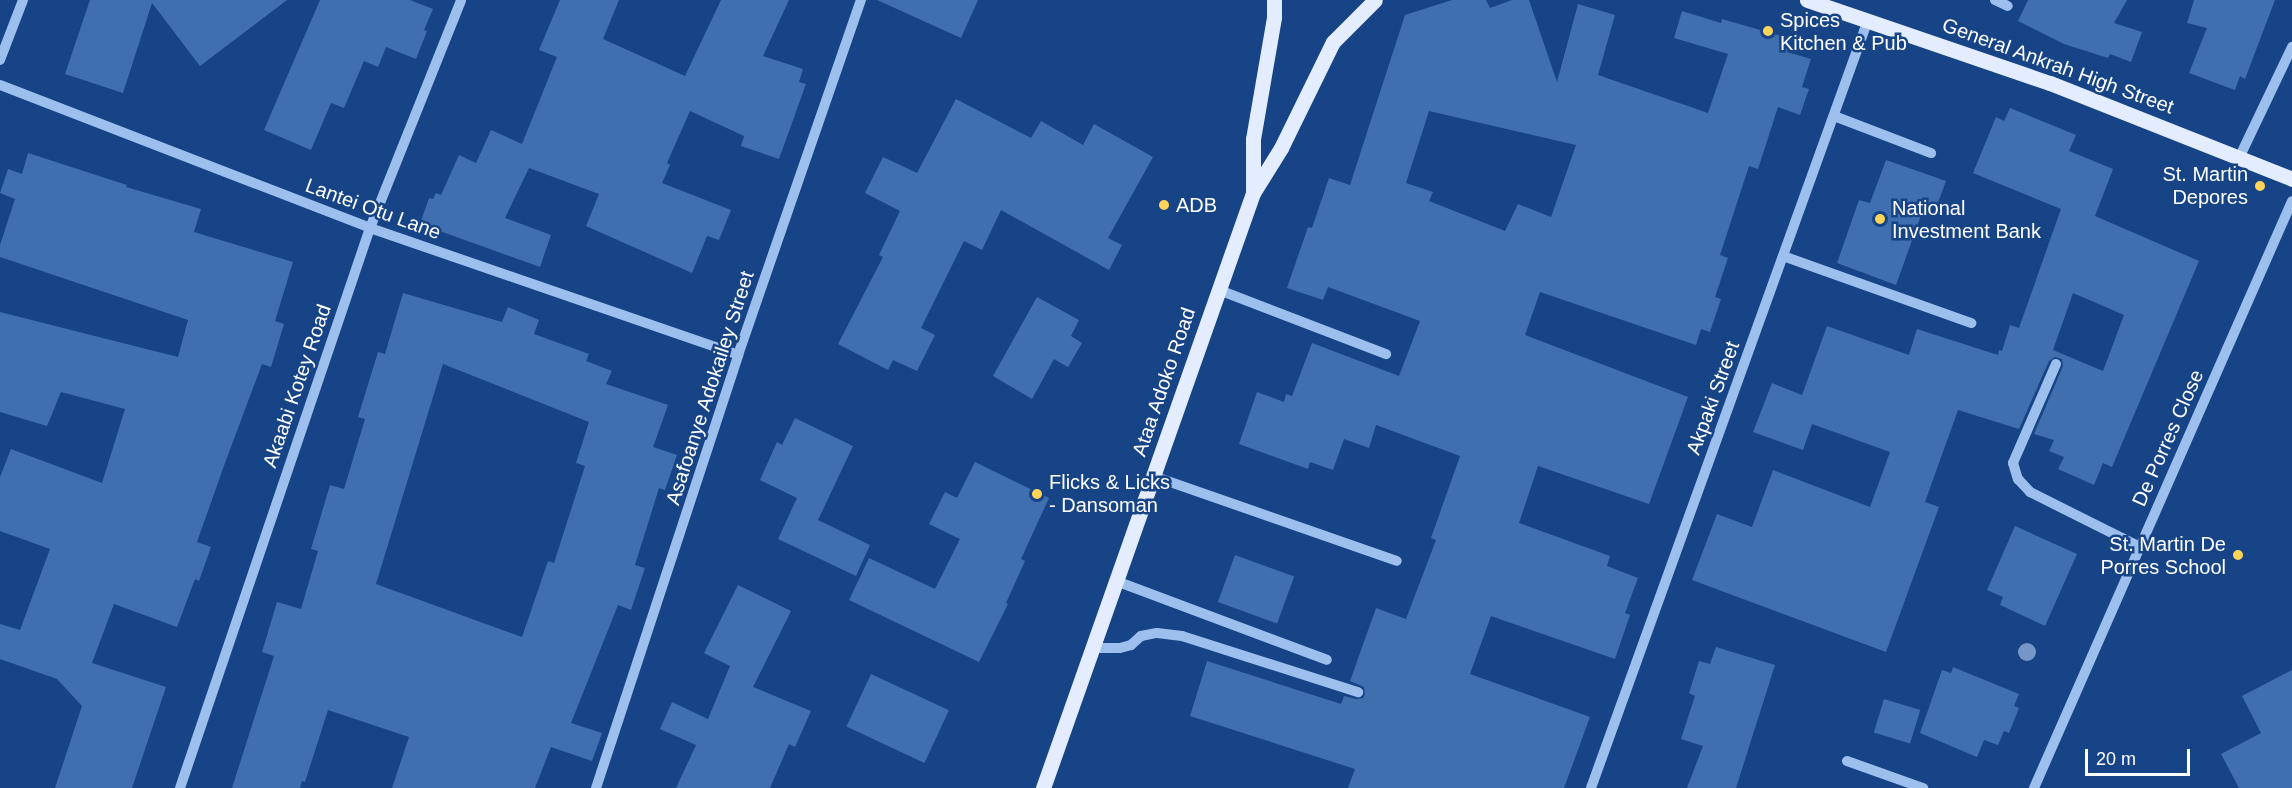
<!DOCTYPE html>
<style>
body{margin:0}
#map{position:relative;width:2292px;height:788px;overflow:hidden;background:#174486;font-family:Helvetica,sans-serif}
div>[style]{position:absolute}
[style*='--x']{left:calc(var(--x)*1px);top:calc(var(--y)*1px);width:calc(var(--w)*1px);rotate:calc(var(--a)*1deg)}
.building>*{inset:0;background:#3f6faf;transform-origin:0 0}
.minor>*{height:10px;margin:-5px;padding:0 5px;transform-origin:5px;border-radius:5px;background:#9dbfed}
.major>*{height:15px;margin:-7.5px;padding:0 7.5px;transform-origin:7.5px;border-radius:7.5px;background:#e3edff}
.trees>*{width:18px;height:18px;margin:-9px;border-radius:50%;background:#7596c6}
.dots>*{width:16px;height:16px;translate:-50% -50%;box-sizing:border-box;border:3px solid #174486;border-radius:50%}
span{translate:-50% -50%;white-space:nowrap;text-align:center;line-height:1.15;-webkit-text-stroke:5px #174486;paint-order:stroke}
.poi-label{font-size:20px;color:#fff}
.left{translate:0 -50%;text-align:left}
.right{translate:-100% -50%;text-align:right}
.street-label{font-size:20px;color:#fff}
.scale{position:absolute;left:2085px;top:749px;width:105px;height:27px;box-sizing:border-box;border:3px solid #fff;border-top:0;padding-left:8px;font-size:18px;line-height:21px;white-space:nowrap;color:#fff;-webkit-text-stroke:4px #174486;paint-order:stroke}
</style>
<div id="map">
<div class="building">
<div style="clip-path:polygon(90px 0,287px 0,200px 66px,152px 3px,123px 93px,65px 74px)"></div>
<div style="clip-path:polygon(320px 0,410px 0,433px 9px,424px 30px,427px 31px,416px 59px,386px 47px,378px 67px,364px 61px,344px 108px,331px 103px,311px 150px,264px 130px)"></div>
<div style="clip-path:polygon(560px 0,619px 0,603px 39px,685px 76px,721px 0,789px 0,763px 56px,803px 69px,799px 82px,806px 84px,779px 159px,741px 146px,744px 136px,690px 111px,667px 163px,670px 165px,662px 183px,731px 210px,719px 240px,707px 236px,692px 273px,586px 226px,599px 194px,529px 168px,505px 218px,551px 235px,540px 267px,420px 224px,429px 198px,433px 199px,436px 193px,441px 195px,459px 155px,476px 163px,491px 130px,522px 144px,557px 57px,539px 50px)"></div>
<div style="clip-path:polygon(877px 0,978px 0,961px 38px)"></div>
<div style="clip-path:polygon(evenodd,1452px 0,1486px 0,1490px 8px,1512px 0,1529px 0,1557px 82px,1578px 4px,1615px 15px,1598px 75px,1708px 113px,1728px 54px,1674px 38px,1682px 11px,1721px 23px,1722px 19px,1791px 39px,1787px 52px,1811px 59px,1802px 87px,1809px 89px,1800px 115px,1778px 107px,1758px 169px,1749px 166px,1720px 255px,1728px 258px,1715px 297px,1721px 299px,1710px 332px,1701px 329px,1696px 345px,1540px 292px,1525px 335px,1688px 397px,1649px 504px,1538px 466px,1519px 523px,1610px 556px,1607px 566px,1638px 578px,1625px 613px,1630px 615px,1615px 659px,1491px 616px,1470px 674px,1590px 717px,1564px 788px,1348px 788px,1355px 769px,1190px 716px,1207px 661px,1341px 704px,1344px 696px,1356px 699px,1363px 698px,1365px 694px,1364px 687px,1350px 681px,1376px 608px,1406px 619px,1436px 540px,1431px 538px,1460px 456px,1376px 425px,1369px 448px,1344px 439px,1333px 470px,1310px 462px,1308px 469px,1239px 444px,1257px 392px,1284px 402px,1286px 394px,1292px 396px,1312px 343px,1399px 376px,1420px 321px,1328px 287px,1323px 300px,1287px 288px,1308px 227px,1312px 228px,1329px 178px,1350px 185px,1405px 15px,1452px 0,1429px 111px,1576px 145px,1551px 217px,1518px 204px,1505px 231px,1429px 201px,1433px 192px,1406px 183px,1429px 111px)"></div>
<div style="clip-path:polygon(2028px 0,2127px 0,2114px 23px,2142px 32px,2131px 62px,2110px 54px,2108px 58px,2064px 44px,2018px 21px)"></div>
<div style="clip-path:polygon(2194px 0,2275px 0,2245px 79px,2240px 76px,2235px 90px,2189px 73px,2207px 28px,2187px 23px)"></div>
<div style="clip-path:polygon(956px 99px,1031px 138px,1041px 121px,1083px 145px,1094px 124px,1153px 157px,1108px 238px,1122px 245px,1109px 270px,1001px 210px,982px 250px,964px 241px,921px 328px,935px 335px,917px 371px,893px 360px,888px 370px,838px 344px,883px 257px,879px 255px,900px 211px,865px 193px,883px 157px,917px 173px)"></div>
<div style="clip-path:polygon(evenodd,2010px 108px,2076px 135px,2069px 151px,2113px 169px,2095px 216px,2199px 261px,2112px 467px,2103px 463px,2094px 485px,2058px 469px,2064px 457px,2049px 451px,2054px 440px,2034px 434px,2063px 366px,2062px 359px,2055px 357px,2049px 361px,2019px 429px,1958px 410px,1925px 502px,1939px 507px,1886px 652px,1692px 580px,1717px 514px,1752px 527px,1773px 470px,1870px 507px,1890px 452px,1812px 424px,1803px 450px,1753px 432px,1772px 383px,1802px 395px,1827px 326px,1909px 355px,1917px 329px,1998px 355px,1999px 350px,2002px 351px,2010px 325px,2019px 328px,2061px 209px,1973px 173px,1996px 117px,2004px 121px,2010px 108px,2073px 293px,2124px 315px,2103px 371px,2053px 350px,2073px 293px)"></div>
<div style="clip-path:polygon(28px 153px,127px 185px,126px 187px,201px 209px,194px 232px,293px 262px,275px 321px,284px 324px,271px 367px,262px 364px,225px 463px,197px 542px,211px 547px,199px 581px,195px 579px,177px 627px,114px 604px,92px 663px,166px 687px,132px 788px,55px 788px,82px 706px,57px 679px,0 659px,0 624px,20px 630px,50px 549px,0 531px,0 477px,11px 449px,102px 483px,125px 409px,61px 392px,47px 426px,0 412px,0 312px,178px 357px,188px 320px,0 257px,0 245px,15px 199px,0 193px,8px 169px,22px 174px)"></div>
<div style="clip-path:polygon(1886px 160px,1946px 181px,1936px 208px,1925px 204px,1896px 285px,1837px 263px,1859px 200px,1870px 203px)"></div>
<div style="clip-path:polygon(evenodd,403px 293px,502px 322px,508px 307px,539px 320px,534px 334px,589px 354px,586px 361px,612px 371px,606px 384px,668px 405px,653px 447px,677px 455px,665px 490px,659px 488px,635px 565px,645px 568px,631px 610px,618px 605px,571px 723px,602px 733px,592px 761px,551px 747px,535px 788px,392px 788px,409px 737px,328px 710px,305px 782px,302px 781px,300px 788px,232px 788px,274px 656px,262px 652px,277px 602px,301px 609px,318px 551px,311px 549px,330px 485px,344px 489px,365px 419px,358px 417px,378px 352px,385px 354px,403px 293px,443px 364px,589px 422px,576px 463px,585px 466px,554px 563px,548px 561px,522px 637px,376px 584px,443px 364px)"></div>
<div style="clip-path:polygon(1037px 297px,1079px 320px,1071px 336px,1082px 343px,1068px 367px,1054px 359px,1032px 399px,993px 376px)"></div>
<div style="clip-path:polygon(795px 418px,853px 446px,818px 520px,870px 545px,856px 576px,778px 539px,797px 498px,760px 480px,777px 442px,782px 445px)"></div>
<div style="clip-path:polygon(975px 462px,1049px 498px,1021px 559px,1025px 561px,1006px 603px,1008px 604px,979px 662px,849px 600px,869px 558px,935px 589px,960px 539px,929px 524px,945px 492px,957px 498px)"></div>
<div style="clip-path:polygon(2015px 526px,2077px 554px,2045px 626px,2000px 605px,2003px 597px,1987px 590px)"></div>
<div style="left:1235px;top:555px;width:63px;height:50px;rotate:20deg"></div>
<div style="clip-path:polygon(738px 585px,791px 611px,753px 687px,811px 711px,795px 747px,789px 744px,770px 788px,676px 788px,696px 745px,660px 729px,672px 702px,708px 719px,730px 666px,704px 653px)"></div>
<div style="clip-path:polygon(1716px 647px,1775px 665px,1736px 788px,1687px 788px,1703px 746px,1681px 739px,1695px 696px,1689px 693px,1699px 661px,1710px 664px)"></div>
<div style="clip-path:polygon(1953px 667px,2019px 694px,2014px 706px,2019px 708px,2009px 733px,2004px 731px,1998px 745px,1984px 740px,1977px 757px,1920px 733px,1942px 670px,1951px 673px)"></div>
<div style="clip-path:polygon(2292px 670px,2292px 788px,2239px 788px,2221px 754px,2261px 733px,2242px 696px)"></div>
<div style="left:871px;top:674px;width:86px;height:58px;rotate:25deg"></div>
<div style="left:1884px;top:699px;width:38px;height:35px;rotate:17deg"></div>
</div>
<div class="minor">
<div style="--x:1995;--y:0;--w:14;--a:25"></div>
<div style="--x:0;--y:60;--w:64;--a:-69"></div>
<div style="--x:0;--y:85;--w:397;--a:21.1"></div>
<div style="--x:370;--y:228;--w:389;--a:19"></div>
<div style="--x:1834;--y:116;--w:104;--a:20.9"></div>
<div style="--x:2240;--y:156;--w:121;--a:-64.5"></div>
<div style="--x:1783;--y:256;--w:200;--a:19.6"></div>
<div style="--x:1219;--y:290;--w:179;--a:21"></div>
<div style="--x:2056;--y:364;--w:108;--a:113.5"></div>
<div style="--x:2013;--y:463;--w:17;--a:73"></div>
<div style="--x:2018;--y:479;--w:18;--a:47"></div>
<div style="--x:2030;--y:492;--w:123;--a:26.6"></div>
<div style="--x:1153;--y:476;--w:258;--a:19.2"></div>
<div style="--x:1116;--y:581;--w:225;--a:20.5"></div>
<div style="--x:1093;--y:648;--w:27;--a:0"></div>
<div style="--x:1120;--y:648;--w:11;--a:-15"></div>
<div style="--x:1131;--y:645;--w:13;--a:-42"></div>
<div style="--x:1141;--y:636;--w:16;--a:-11"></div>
<div style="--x:1157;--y:633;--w:25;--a:7"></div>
<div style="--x:1182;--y:636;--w:185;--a:17.7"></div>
<div style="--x:1847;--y:761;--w:81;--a:19.6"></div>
<div style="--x:180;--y:788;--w:591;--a:-71.26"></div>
<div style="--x:370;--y:228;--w:245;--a:-68.2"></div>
<div style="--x:596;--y:788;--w:456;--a:-71.8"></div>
<div style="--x:738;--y:355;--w:376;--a:-70.9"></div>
<div style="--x:1591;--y:788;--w:816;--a:-70.17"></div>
<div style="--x:2034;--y:788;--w:641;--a:-66.27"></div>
</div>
<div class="major">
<div style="--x:1807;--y:0;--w:257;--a:18.9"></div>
<div style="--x:2050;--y:83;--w:260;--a:21.6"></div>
<div style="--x:1253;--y:193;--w:54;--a:-90"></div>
<div style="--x:1253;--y:139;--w:124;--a:-80.2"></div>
<div style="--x:1274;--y:17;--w:17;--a:-90"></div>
<div style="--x:1043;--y:788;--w:631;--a:-70.56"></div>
<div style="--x:1253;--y:193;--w:53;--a:-58.1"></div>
<div style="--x:1281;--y:148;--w:118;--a:-63.9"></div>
<div style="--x:1333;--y:42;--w:59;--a:-45"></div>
</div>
<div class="trees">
<div style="left:2027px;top:652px"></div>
</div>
<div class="dots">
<div style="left:1768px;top:31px;background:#ffd459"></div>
<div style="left:2260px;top:186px;background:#ffd459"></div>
<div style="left:1164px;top:205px;background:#ffd459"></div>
<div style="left:1880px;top:219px;background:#ffd459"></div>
<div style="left:1037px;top:494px;background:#ffd459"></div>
<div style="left:2238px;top:555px;background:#ffd459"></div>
</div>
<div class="poi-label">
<span class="left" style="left:1780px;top:32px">Spices<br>Kitchen &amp; Pub</span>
<span class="right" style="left:2248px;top:186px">St. Martin<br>Depores</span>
<span class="left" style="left:1176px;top:205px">ADB</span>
<span class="left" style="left:1892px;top:220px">National<br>Investment Bank</span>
<span class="left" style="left:1049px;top:494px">Flicks &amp; Licks<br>- Dansoman</span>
<span class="right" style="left:2226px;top:556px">St. Martin De<br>Porres School</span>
</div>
<div class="street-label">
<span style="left:2058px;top:66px;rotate:20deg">General Ankrah High Street</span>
<span style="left:373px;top:209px;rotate:20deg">Lantei Otu Lane</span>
<span style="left:1164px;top:382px;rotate:-71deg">Ataa Adoko Road</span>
<span style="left:297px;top:386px;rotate:-71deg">Akaabi Kotey Road</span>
<span style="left:710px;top:388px;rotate:-72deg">Asafoanye Adokailey Street</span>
<span style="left:1713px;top:398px;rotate:-70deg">Akpaki Street</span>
<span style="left:2168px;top:438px;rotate:-66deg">De Porres Close</span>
</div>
<div class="scale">20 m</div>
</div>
